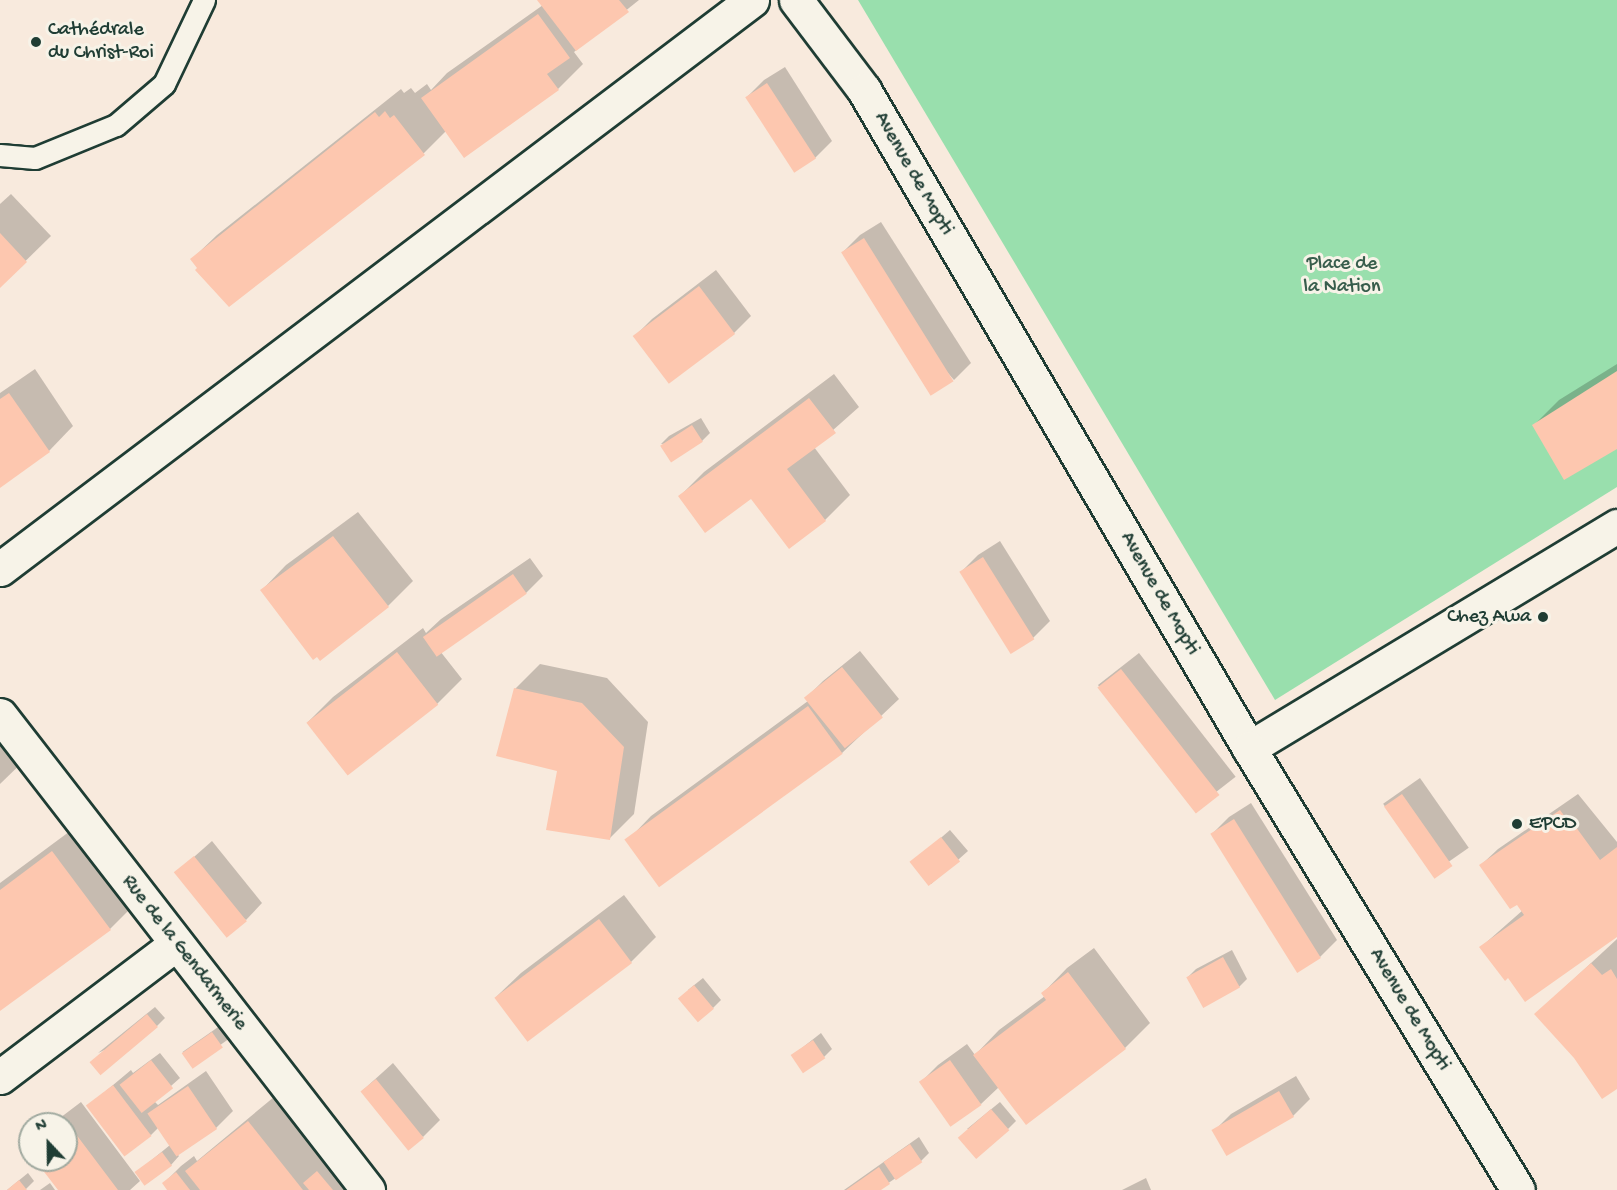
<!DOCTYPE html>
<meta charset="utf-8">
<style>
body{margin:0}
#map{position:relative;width:1617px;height:1190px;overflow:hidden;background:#f8eadd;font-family:"Gochi Hand",sans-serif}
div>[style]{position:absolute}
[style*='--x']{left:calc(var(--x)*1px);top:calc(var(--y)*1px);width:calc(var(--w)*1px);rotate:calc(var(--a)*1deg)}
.green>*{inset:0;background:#99dfad}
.shadow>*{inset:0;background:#0003;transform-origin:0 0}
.building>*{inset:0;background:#fdc7af;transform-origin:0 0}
.roads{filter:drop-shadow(2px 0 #1f3d34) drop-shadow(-2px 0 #1f3d34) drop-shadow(0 2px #1f3d34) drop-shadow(0 -2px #1f3d34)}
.service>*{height:21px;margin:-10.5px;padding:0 10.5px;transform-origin:10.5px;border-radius:10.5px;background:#f7f3e8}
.minor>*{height:33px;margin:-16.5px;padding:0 16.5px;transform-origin:16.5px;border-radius:16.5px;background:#f7f3e8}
.secondary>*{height:33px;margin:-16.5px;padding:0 16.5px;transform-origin:16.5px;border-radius:16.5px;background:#f7f3e8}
.primary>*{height:33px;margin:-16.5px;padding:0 16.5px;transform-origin:16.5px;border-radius:16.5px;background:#f7f3e8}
.dots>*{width:16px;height:16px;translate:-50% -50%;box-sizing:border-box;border:3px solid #f7f3e8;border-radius:50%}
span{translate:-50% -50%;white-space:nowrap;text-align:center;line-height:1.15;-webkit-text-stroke:6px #f7f3e8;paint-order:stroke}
.poi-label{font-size:20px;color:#1f3d34}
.left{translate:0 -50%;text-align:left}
.right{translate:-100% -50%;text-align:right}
.street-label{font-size:20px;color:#1f3d34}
.park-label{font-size:20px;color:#375d4c}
.north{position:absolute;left:18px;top:1112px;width:60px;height:60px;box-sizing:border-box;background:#f7f3e8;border:2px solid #a1aaa0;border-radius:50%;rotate:338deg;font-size:16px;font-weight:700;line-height:24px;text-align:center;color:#1f3d34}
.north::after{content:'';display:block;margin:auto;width:21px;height:27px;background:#1f3d34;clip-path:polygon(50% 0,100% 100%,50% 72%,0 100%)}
</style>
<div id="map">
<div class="green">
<div style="clip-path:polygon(858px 0,1617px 0,1617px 487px,1275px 700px)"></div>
</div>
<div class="shadow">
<div style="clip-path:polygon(539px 0,639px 0,574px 52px,583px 64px,558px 89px,446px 131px,424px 153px,199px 268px,192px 259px,217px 235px,401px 89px,404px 93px,411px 88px,415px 93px,427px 84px,431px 90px,447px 73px,543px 5px)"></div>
<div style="clip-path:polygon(785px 67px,832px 141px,815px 158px,747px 97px,764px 80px)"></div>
<div style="clip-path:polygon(11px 194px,51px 236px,0 286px,0 204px)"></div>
<div style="clip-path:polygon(881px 222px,971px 363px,954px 380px,843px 252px,860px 235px)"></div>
<div style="clip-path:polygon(716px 270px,751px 316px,734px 333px,670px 381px,635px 336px,652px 319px)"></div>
<div style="clip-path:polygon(1617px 364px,1617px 448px,1534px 425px,1559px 400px)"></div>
<div style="clip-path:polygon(35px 369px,73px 426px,49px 451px,0 486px,0 393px)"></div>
<div style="clip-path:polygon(834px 374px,859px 407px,814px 447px,850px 495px,825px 520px,751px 497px,680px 496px,704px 472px)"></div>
<div style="clip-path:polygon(701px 418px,710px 433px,702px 441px,661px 444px,669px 436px)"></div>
<div style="clip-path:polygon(358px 512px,413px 581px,388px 606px,321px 659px,262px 590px,286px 565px)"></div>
<div style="clip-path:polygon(1000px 541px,1050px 621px,1033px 638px,961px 572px,978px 555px)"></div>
<div style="clip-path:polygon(530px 558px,543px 576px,526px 593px,440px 651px,462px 679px,437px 704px,347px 773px,308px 722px,333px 697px,423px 628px,426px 633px,441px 619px)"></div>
<div style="clip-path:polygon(860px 651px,899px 699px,842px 753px,627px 841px,651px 816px,808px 701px,806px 698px,823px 681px)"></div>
<div style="left:1139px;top:653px;width:157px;height:52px;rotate:52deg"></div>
<div style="clip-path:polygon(540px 664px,607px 678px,648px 722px,634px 814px,609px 839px,559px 770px,515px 689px)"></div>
<div style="clip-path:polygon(0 699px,32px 744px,31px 754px,0 784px)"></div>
<div style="left:1420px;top:778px;width:85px;height:45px;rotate:55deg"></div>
<div style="clip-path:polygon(1578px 794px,1617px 842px,1617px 935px,1509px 976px,1481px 947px,1523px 910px,1481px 865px,1498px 849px)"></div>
<div style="clip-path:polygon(1251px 803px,1337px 940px,1320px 957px,1212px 834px,1229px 817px)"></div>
<div style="clip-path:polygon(85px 820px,142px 897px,110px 929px,0 1010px,0 883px)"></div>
<div style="clip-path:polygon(950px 830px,968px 851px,931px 884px,921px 855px)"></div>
<div style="clip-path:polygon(212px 841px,262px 903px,246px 920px,177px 872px)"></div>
<div style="clip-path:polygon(624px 895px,656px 937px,631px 962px,496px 997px,521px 973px)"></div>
<div style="clip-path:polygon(1617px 939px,1617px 1087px,1575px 1057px,1536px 1014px)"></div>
<div style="clip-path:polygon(1094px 948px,1150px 1023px,1125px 1048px,1026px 1123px,999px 1087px,981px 1104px,921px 1082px,938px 1065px,967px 1044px,975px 1055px,999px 1030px,1045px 996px,1043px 993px,1067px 968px)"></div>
<div style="clip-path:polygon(1232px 950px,1247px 979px,1239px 987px,1188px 977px,1196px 969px)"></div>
<div style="clip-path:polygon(703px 978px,721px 1000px,713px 1008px,688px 990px)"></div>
<div style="clip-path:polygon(155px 1007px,165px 1018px,157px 1026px,98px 1053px)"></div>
<div style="left:221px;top:1025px;width:16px;height:47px;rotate:55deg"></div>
<div style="clip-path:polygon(821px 1033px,832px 1049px,824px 1057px,793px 1055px)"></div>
<div style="clip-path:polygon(160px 1053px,180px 1078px,154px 1101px,158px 1105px,206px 1071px,233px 1111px,216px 1128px,177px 1154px,179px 1156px,171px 1165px,146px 1184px,137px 1172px,170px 1145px,158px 1128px,151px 1135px,88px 1106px,131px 1070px,133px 1073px)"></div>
<div style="clip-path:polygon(393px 1063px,440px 1120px,423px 1137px,362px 1091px)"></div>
<div style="clip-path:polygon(1296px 1076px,1310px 1099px,1293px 1116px,1214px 1131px,1231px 1114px)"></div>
<div style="clip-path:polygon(274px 1097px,347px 1190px,169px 1190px,164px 1183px,181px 1166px,194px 1156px,197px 1161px)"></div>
<div style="clip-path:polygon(81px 1102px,140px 1181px,130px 1190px,59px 1190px,37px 1160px,66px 1160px,66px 1124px,52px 1124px)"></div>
<div style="clip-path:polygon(1000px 1102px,1016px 1121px,1008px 1129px,967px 1129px)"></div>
<div style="clip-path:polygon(919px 1137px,929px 1153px,921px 1161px,878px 1190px,844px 1190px)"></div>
<div style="clip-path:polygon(28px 1173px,34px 1181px,26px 1189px,7px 1190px)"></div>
<div style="clip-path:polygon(1146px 1178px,1151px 1190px,1122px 1190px)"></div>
<div style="clip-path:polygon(50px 1183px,55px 1190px,40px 1190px)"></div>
</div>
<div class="building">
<div style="clip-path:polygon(537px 0,619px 0,629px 12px,576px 51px)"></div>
<div style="clip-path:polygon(538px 14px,570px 58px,547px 74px,559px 90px,464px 158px,421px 98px)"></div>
<div style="left:767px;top:83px;width:90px;height:26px;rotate:57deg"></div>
<div style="clip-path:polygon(385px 111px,390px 118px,394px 115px,425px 155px,229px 307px,195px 270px,197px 268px,190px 259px,375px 112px,379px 117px)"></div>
<div style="clip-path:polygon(0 233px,27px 262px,0 288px)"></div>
<div style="left:864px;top:238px;width:169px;height:27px;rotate:58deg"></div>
<div style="left:699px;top:286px;width:60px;height:83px;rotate:53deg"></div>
<div style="clip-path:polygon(1617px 371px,1617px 449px,1564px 480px,1532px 425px)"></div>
<div style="clip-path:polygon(9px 393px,50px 452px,0 488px,0 399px)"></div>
<div style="clip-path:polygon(809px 398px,836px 433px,787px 469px,826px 521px,789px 549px,751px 499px,705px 533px,678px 496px)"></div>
<div style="left:692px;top:425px;width:20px;height:38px;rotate:57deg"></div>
<div style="clip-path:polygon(333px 536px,389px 607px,320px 661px,317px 657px,313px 660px,260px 590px)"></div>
<div style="left:983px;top:557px;width:97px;height:28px;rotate:58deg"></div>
<div style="left:513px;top:574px;width:24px;height:110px;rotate:55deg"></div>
<div style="left:397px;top:652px;width:67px;height:115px;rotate:52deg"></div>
<div style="left:842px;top:667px;width:65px;height:49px;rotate:51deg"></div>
<div style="left:1121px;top:669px;width:160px;height:30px;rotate:52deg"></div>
<div style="clip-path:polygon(514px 688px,582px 703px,624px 747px,610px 840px,546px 830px,557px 771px,496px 756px)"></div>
<div style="left:808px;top:706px;width:59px;height:227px;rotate:54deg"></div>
<div style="left:1402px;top:794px;width:88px;height:22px;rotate:55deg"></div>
<div style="clip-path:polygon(1560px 810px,1568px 821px,1570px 819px,1600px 860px,1617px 847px,1617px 937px,1525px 1002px,1508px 978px,1505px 981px,1479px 947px,1524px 915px,1517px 905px,1510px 909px,1479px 865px)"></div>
<div style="left:1234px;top:819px;width:164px;height:28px;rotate:58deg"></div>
<div style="left:941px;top:837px;width:31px;height:40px;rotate:52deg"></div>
<div style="clip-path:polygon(52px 851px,111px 930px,0 1011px,0 890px)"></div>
<div style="left:194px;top:856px;width:84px;height:26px;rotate:51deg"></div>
<div style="left:599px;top:919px;width:55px;height:131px;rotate:53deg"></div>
<div style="left:1223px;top:957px;width:35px;height:42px;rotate:61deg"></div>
<div style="clip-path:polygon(1591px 963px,1602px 975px,1611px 969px,1617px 979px,1617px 1089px,1602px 1099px,1574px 1058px,1534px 1014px)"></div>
<div style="clip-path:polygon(1068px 972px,1126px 1049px,1026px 1125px,973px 1055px,1046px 1000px,1041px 993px)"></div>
<div style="left:694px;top:985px;width:31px;height:21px;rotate:50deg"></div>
<div style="left:147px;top:1014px;width:17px;height:75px;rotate:50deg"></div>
<div style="left:212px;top:1032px;width:19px;height:37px;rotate:55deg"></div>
<div style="left:813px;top:1040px;width:22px;height:27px;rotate:56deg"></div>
<div style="left:151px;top:1060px;width:36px;height:40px;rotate:52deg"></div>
<div style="left:950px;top:1060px;width:55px;height:38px;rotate:55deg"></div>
<div style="left:376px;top:1079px;width:76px;height:20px;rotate:51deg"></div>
<div style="left:113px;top:1085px;width:64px;height:34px;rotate:53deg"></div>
<div style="left:188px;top:1086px;width:52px;height:49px;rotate:56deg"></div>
<div style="left:1279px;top:1091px;width:30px;height:78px;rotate:60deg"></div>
<div style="left:991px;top:1109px;width:28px;height:44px;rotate:49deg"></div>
<div style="clip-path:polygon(64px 1118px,66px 1121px,118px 1190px,58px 1190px,35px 1160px,66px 1160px,66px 1124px,56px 1124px)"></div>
<div style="clip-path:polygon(248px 1121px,303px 1190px,200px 1190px,185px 1171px)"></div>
<div style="left:910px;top:1144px;width:22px;height:32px;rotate:56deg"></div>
<div style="left:162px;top:1152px;width:17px;height:34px;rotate:54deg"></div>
<div style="clip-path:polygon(879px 1167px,890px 1184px,881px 1190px,846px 1190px)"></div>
<div style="clip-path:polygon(317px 1171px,333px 1190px,309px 1190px,303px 1183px)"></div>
<div style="clip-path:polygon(176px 1172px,190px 1190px,167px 1190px,162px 1183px)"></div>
<div style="clip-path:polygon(19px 1180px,27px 1190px,7px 1190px)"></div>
</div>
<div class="roads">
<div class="service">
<div style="--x:0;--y:155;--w:35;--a:5"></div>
<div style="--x:35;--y:158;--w:87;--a:-22.2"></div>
<div style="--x:116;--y:125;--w:63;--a:-40.5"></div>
<div style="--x:164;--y:84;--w:93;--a:-64.5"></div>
</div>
<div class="minor">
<div style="--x:0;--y:569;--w:943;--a:-37.11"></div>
<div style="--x:0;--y:715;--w:601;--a:52.23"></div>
<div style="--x:0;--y:1077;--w:221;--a:-37.1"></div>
</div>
<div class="secondary">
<div style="--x:1249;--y:748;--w:430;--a:-31.1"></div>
</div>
<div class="primary">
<div style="--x:796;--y:0;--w:113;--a:52.9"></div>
<div style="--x:864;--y:90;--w:762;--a:59.67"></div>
<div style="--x:1249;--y:748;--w:517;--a:58.68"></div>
</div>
</div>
<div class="dots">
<div style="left:36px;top:42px;background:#1f3d34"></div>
<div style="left:1543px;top:617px;background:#1f3d34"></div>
<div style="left:1517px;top:824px;background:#1f3d34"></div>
</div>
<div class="poi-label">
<span class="left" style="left:48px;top:42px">Cathédrale<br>du Christ-Roi</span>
<span class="right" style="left:1531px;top:617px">Chez Awa</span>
<span class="left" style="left:1529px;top:824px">EPCD</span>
</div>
<div class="street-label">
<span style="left:913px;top:174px;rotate:60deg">Avenue de Mopti</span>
<span style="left:1159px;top:594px;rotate:60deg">Avenue de Mopti</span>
<span style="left:184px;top:953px;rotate:52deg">Rue de la Gendarmerie</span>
<span style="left:1409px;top:1010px;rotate:59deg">Avenue de Mopti</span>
</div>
<div class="park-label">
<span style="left:1342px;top:276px">Place de<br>la Nation</span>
</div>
<div class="north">N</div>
</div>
